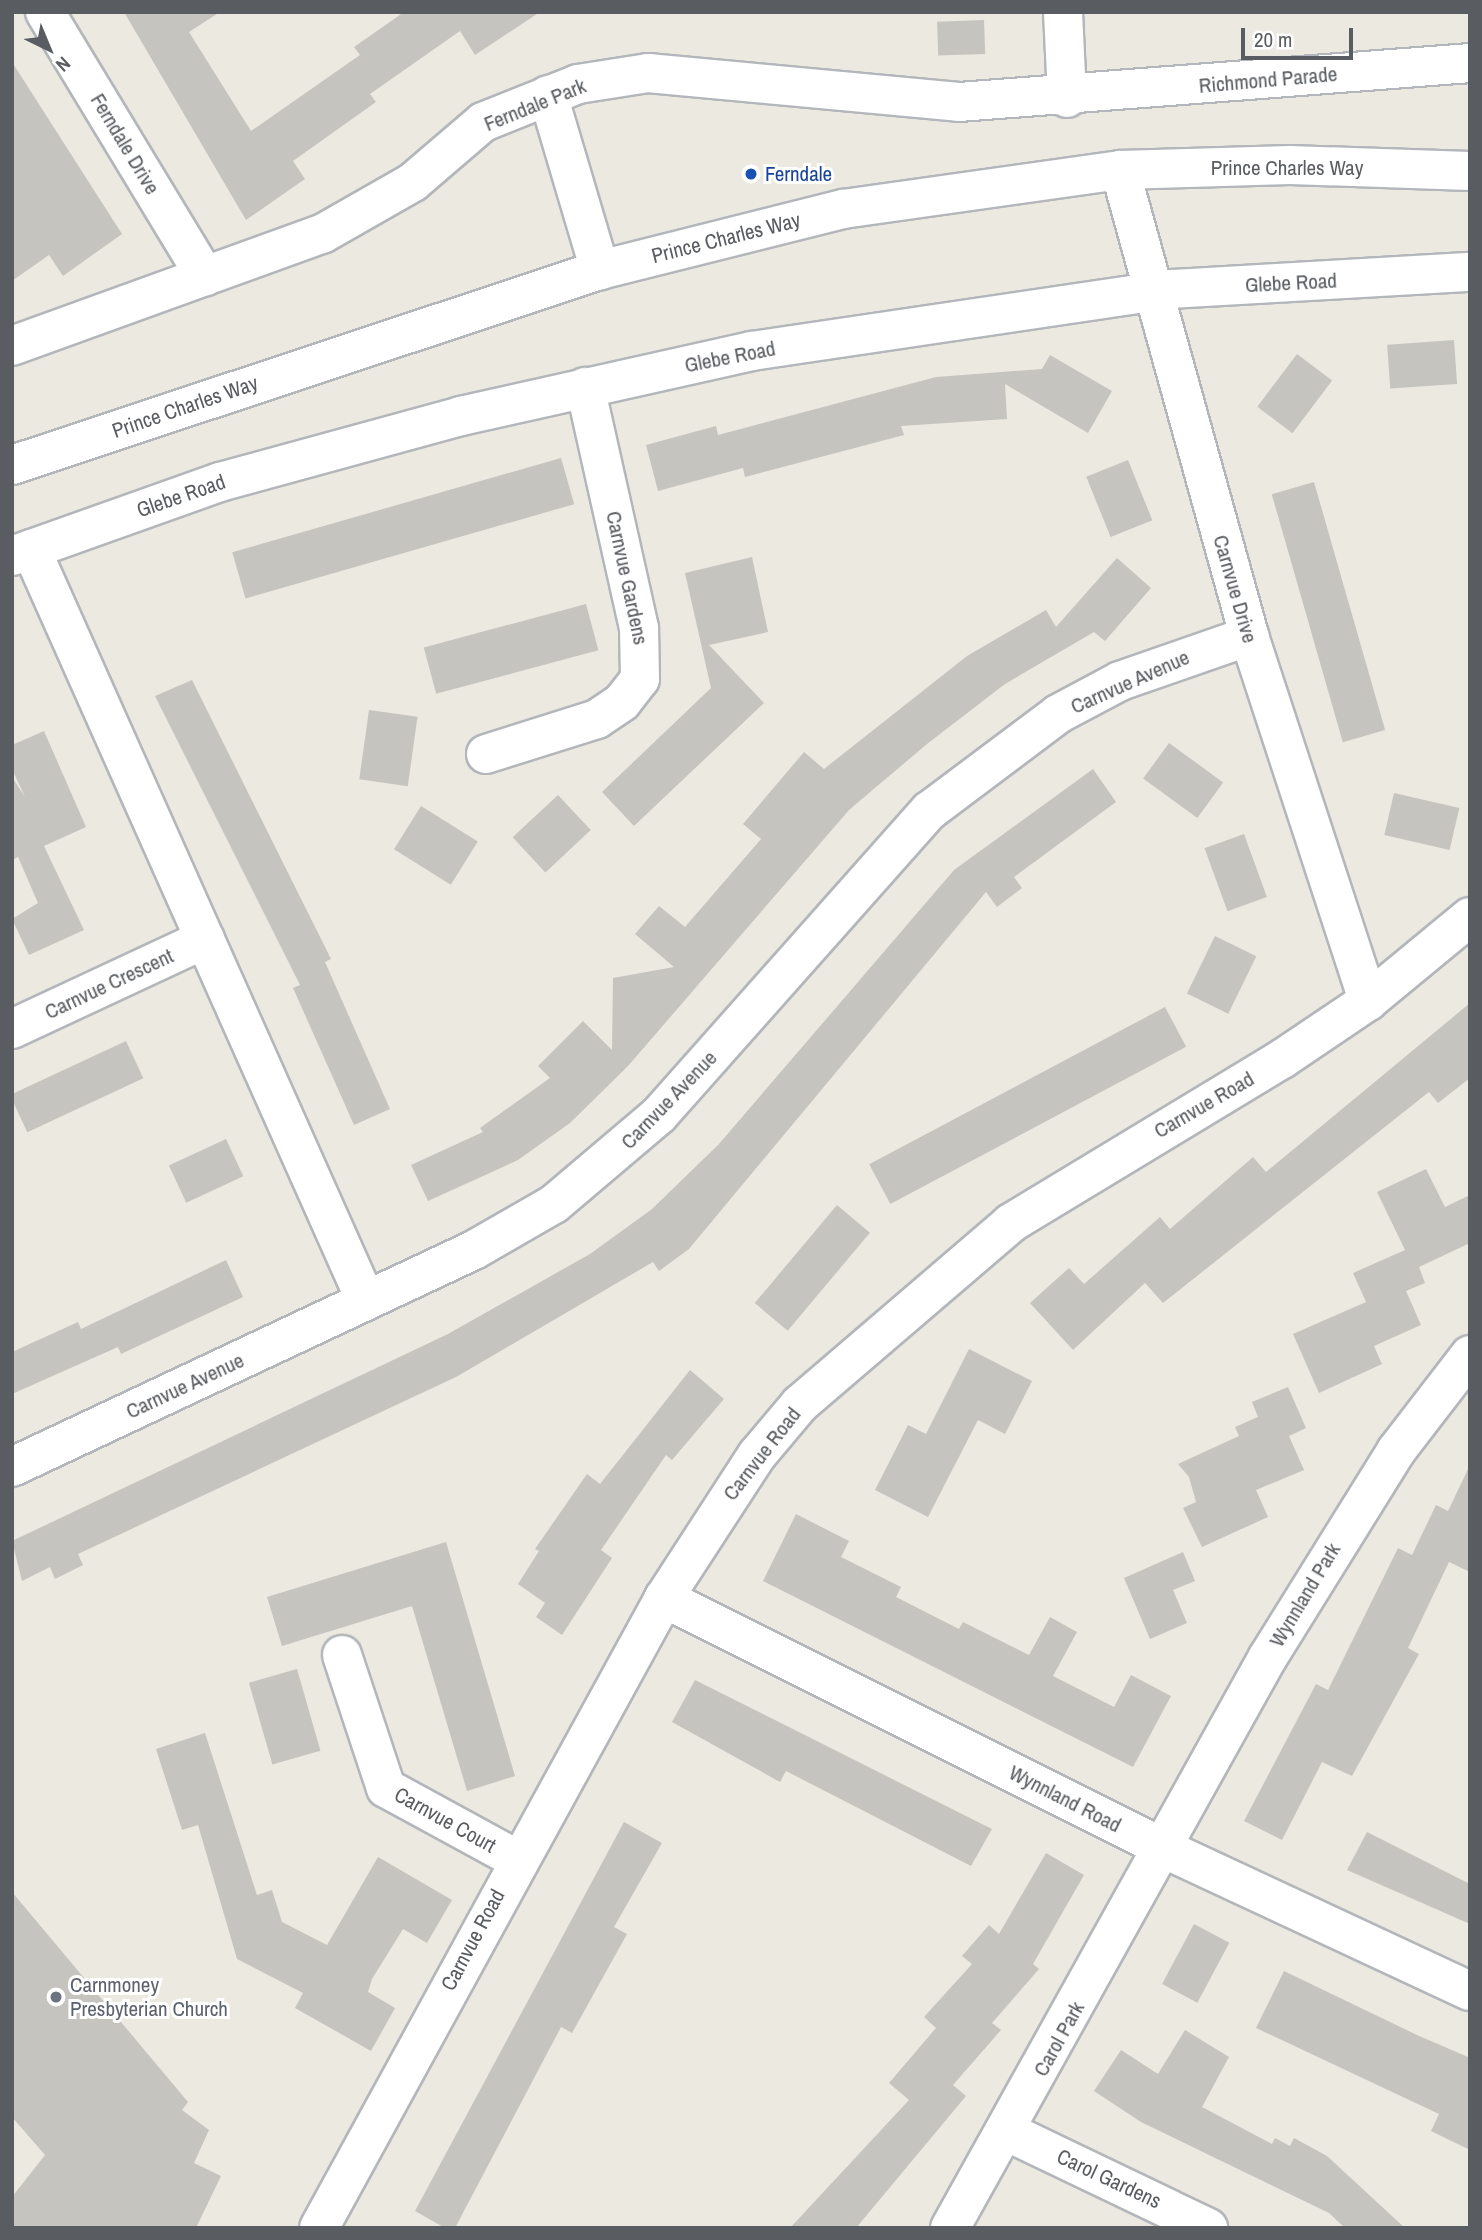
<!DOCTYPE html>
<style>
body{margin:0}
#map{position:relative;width:1482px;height:2240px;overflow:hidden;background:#ebe9e0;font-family:"Archivo Narrow",sans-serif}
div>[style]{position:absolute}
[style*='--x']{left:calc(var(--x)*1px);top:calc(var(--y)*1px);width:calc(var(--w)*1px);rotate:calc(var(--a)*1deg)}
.building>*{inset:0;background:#c6c4be;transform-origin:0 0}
.roads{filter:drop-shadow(2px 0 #b3b6ba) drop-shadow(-2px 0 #b3b6ba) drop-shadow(0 2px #b3b6ba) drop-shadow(0 -2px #b3b6ba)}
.minor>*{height:38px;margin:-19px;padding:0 19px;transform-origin:19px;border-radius:19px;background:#fff}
.tertiary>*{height:38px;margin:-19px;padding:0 19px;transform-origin:19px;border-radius:19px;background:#fff}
.dots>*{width:19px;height:19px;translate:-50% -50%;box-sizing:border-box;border:4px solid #fff;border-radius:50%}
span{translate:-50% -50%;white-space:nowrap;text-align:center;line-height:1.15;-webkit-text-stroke:6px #fff;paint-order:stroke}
.street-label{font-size:21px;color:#595c60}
.transit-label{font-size:21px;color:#164399}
.left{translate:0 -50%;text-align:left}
.worship-label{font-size:21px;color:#5b616d}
.frame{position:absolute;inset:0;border:14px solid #595c60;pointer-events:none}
.north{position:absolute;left:14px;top:14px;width:70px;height:70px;-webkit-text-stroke:5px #fff;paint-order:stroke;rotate:137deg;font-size:19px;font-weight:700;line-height:28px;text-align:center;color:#595c60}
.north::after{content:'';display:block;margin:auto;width:24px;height:32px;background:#595c60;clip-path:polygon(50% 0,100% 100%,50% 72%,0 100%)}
.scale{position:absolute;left:1241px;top:28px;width:112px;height:32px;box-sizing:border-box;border:4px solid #595c60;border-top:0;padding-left:9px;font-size:21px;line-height:24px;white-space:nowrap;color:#595c60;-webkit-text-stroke:5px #fff;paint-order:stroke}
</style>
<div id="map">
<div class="building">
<div style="clip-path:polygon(124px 12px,220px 12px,189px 32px,251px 131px,360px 55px,354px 47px,404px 12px,540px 12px,475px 55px,460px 31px,370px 94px,376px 102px,293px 161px,305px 179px,246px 220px)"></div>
<div style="left:984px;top:20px;width:34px;height:47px;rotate:88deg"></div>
<div style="clip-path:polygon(12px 62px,122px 234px,63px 276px,49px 255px,12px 281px)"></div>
<div style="left:1454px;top:340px;width:44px;height:67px;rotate:86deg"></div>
<div style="left:1297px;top:354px;width:44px;height:66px;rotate:37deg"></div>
<div style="clip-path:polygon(1050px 355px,1112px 391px,1088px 433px,1005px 384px,1007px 419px,901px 426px,904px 435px,745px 477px,743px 468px,658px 491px,646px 445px,716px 426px,718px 435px,936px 377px,1042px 369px)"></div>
<div style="left:561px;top:458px;width:48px;height:342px;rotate:74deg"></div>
<div style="left:1128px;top:460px;width:65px;height:45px;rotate:68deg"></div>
<div style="left:1314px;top:482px;width:258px;height:44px;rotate:74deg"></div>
<div style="clip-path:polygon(752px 557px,768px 632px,709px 645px,764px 703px,634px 826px,602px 792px,711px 688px,685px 573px)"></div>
<div style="clip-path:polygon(1117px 558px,1151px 588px,1105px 641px,1094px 632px,1005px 684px,927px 744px,849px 810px,628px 1066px,570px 1123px,518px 1160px,428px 1201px,411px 1165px,483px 1132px,480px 1128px,550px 1078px,538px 1066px,583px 1021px,612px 1050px,613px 978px,674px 967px,635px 934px,659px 906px,685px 927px,761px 839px,743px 824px,804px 752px,824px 769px,967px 656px,1046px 610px,1056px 627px)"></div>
<div style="left:586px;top:604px;width:48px;height:168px;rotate:75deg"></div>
<div style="clip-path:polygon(192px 680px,331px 959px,325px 962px,390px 1109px,354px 1125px,293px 988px,300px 985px,155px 696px)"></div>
<div style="left:369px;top:710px;width:49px;height:70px;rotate:8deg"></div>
<div style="clip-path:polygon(44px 731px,86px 827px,44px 846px,84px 930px,29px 955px,12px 919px,38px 903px,18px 857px,12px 860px,12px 777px,25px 797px,12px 769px,12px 745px)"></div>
<div style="left:1169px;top:743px;width:67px;height:44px;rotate:36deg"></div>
<div style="clip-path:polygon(1093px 769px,1116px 802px,1014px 877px,1022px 888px,997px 907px,986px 892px,689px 1249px,659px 1271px,653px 1262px,456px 1377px,78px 1554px,83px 1565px,55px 1579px,50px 1567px,22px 1581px,12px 1541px,448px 1334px,590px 1254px,652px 1209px,719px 1144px,954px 870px)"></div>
<div style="left:1394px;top:793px;width:67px;height:43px;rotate:13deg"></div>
<div style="left:558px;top:795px;width:48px;height:62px;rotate:47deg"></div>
<div style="left:421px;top:806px;width:67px;height:51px;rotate:32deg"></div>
<div style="left:1244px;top:834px;width:67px;height:42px;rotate:70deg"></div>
<div style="left:1215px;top:936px;width:46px;height:64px;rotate:26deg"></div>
<div style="clip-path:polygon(1470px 1003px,1470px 1078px,1438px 1103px,1429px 1092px,1163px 1303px,1145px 1283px,1073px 1350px,1030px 1303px,1069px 1268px,1084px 1284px,1160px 1217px,1170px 1229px,1253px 1157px,1266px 1172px)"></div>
<div style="left:1165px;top:1007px;width:45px;height:335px;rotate:62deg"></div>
<div style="left:126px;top:1041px;width:41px;height:128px;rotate:65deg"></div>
<div style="left:226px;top:1139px;width:41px;height:63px;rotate:65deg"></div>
<div style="clip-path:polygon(1426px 1169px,1445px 1207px,1470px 1195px,1470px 1243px,1419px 1267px,1425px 1283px,1406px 1291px,1421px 1325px,1374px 1346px,1382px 1364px,1319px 1393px,1293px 1334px,1366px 1302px,1353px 1273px,1405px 1250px,1377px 1192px)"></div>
<div style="left:837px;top:1205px;width:43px;height:128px;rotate:40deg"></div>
<div style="clip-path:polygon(226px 1260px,243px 1297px,121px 1354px,118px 1347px,12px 1394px,12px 1352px,78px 1322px,81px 1329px)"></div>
<div style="clip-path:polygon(969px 1349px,1032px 1381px,1005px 1434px,978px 1420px,928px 1517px,875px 1490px,908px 1425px,926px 1434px)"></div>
<div style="clip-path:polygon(690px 1370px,724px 1399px,672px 1460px,666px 1455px,601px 1550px,612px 1558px,562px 1635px,536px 1617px,545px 1603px,518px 1584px,539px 1551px,535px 1549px,587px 1474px,600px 1484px)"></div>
<div style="clip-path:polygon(1288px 1387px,1306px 1428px,1289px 1436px,1304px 1470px,1256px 1490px,1268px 1517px,1202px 1547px,1183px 1508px,1196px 1502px,1189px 1477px,1178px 1464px,1239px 1436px,1235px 1427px,1258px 1417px,1252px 1402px)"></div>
<div style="clip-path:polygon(1470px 1465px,1470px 1572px,1449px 1562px,1408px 1648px,1419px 1654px,1352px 1776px,1322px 1762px,1282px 1840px,1244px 1821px,1316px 1684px,1328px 1690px,1398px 1548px,1412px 1555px,1436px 1505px,1448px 1511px)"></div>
<div style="clip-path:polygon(796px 1514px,849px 1541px,841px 1557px,901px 1587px,896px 1597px,959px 1629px,963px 1622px,1029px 1655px,1050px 1617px,1077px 1632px,1053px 1676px,1114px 1707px,1131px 1675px,1171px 1696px,1133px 1767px,763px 1581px)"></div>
<div style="clip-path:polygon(446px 1542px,515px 1776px,467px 1791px,412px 1606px,282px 1646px,267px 1597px)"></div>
<div style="clip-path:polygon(1183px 1552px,1195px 1581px,1173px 1590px,1187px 1623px,1150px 1639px,1124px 1578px)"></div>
<div style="left:297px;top:1669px;width:85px;height:50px;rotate:74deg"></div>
<div style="clip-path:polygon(695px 1680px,992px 1829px,971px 1866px,786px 1771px,780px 1782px,672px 1722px)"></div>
<div style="clip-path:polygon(205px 1733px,257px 1895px,272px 1890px,282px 1922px,327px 1945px,378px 1857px,452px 1900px,427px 1943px,403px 1929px,372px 1979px,368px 1992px,395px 2008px,371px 2051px,295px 2008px,303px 1993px,237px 1959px,198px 1825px,182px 1830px,156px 1749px)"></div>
<div style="clip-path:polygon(624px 1822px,662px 1843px,614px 1927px,627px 1934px,572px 2033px,561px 2027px,455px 2228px,445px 2228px,415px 2211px)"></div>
<div style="clip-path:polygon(1367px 1832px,1470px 1884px,1470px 1924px,1347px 1870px)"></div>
<div style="clip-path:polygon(1046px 1853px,1084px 1875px,1033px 1964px,1039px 1969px,992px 2023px,1001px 2030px,953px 2085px,966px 2096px,856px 2228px,790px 2228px,909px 2100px,889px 2083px,936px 2028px,924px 2017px,972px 1964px,962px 1956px,989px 1925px,999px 1934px)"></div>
<div style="clip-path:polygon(12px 1892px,188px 2102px,182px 2110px,209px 2130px,194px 2163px,221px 2176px,196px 2228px,12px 2228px,12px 2197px,45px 2155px,12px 2117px)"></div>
<div style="left:1194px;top:1924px;width:40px;height:68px;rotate:28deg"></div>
<div style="clip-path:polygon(1284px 1971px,1417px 2035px,1468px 2057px,1470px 2052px,1470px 2150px,1431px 2131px,1439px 2114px,1256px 2028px)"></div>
<div style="clip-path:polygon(1185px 2030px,1229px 2057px,1202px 2107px,1272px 2144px,1275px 2138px,1290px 2146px,1294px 2138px,1327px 2156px,1405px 2228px,1345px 2228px,1329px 2213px,1141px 2122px,1094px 2091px,1121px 2050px,1158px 2074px)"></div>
</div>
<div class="roads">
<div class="minor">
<div style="--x:45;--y:12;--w:309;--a:58.8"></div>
<div style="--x:1063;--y:12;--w:86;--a:87.3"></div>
<div style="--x:548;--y:95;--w:183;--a:73.5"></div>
<div style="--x:1120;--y:170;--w:484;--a:74.5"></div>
<div style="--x:1249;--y:636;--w:384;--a:71.9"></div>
<div style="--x:12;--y:346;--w:330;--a:-19.9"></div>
<div style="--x:322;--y:234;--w:105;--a:-29.7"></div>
<div style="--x:413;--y:182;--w:92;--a:-40.6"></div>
<div style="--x:483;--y:122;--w:102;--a:-21.8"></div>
<div style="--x:578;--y:84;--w:71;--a:-8.9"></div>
<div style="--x:648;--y:73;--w:312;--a:5.3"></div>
<div style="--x:959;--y:102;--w:512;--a:-4.36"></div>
<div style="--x:31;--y:549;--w:823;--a:65.99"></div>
<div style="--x:12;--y:556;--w:221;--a:-19.6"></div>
<div style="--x:220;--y:482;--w:250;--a:-15.3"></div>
<div style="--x:461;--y:416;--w:298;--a:-12.6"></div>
<div style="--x:752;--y:351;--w:424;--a:-8.4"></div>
<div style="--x:1171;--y:289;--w:299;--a:-3.3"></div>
<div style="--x:486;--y:754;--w:116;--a:-17.5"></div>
<div style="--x:597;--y:719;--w:30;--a:-34"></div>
<div style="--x:622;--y:702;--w:29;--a:-52"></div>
<div style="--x:640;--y:679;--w:51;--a:-91.1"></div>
<div style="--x:639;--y:628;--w:247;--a:-102.6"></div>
<div style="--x:12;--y:1029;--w:213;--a:-25"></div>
<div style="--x:12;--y:1467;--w:510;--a:-25.16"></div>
<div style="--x:474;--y:1250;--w:92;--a:-29.9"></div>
<div style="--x:554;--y:1204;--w:138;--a:-40.3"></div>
<div style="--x:659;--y:1115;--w:407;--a:-48.4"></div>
<div style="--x:929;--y:811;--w:161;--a:-36.9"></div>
<div style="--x:1058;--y:714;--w:70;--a:-28"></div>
<div style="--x:1120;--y:681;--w:137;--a:-19.2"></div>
<div style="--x:664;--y:1598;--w:560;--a:26.61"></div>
<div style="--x:1165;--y:1849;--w:336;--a:25"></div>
<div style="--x:342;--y:1655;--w:140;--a:71.7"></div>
<div style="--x:386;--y:1788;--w:148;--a:28.6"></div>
<div style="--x:1008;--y:2132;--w:222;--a:25.6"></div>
<div style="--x:319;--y:2228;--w:718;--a:-61.29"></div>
<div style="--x:664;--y:1598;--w:171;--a:-57"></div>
<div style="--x:757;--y:1455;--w:67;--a:-49.9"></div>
<div style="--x:800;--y:1404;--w:278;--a:-40.6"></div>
<div style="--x:1011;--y:1223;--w:317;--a:-31.2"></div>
<div style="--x:1282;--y:1059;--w:104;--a:-34"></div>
<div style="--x:1368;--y:1001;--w:132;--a:-39.5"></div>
<div style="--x:950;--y:2228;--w:654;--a:-60.89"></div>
<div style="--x:1268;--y:1657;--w:243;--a:-58.1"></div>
<div style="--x:1396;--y:1451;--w:121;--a:-52.4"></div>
</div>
<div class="tertiary">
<div style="--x:12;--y:465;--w:619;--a:-18.35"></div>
<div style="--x:600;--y:270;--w:251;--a:-14.1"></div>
<div style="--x:843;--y:209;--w:280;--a:-8"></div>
<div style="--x:1120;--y:170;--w:170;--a:-1.7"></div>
<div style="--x:1290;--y:165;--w:180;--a:1.9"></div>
</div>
</div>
<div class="dots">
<div style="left:751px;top:174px;background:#1a4fb4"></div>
<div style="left:56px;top:1997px;background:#6b7280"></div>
</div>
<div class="street-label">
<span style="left:1268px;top:80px;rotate:-5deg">Richmond Parade</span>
<span style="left:535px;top:105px;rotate:-22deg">Ferndale Park</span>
<span style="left:125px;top:144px;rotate:59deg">Ferndale Drive</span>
<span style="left:1287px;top:168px">Prince Charles Way</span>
<span style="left:726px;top:238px;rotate:-14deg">Prince Charles Way</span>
<span style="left:1291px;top:283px;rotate:-3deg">Glebe Road</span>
<span style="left:730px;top:357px;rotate:-11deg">Glebe Road</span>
<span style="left:185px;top:407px;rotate:-19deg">Prince Charles Way</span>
<span style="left:181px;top:496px;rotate:-19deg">Glebe Road</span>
<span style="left:627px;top:578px;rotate:78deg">Carnvue Gardens</span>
<span style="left:1235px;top:589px;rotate:74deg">Carnvue Drive</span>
<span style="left:1130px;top:682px;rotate:-24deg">Carnvue Avenue</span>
<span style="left:109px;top:984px;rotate:-25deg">Carnvue Crescent</span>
<span style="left:669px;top:1100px;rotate:-46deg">Carnvue Avenue</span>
<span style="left:1204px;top:1105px;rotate:-30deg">Carnvue Road</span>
<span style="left:185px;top:1386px;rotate:-25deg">Carnvue Avenue</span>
<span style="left:762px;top:1454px;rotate:-52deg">Carnvue Road</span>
<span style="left:1305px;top:1595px;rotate:-59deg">Wynnland Park</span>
<span style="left:1065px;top:1799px;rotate:27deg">Wynnland Road</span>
<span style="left:445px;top:1820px;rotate:29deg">Carnvue Court</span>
<span style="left:473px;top:1940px;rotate:-62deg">Carnvue Road</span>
<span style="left:1059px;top:2039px;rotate:-61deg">Carol Park</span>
<span style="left:1109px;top:2179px;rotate:25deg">Carol Gardens</span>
</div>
<div class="transit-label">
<span class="left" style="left:765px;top:174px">Ferndale</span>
</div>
<div class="worship-label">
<span class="left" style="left:70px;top:1997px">Carnmoney<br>Presbyterian Church</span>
</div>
<div class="frame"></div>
<div class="north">N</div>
<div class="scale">20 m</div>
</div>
